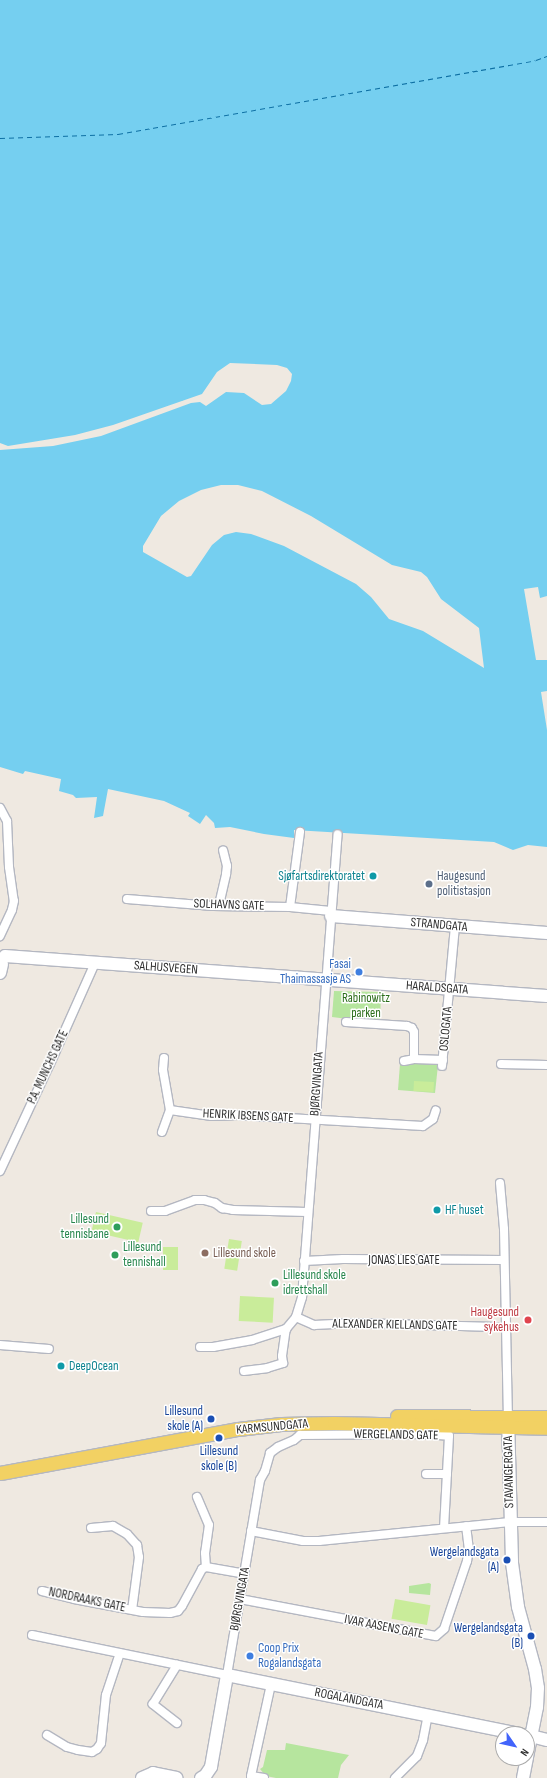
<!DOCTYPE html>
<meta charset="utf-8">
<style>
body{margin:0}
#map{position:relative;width:547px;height:1778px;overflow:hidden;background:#efe9e1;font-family:"Sofia Sans Condensed",sans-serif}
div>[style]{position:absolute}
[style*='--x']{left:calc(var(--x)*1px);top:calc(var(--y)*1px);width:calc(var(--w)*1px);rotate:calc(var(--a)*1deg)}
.green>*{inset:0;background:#b6e59e}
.pitch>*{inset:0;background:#c9ec9a;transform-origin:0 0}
.water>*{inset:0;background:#75cff0}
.ferry>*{height:1px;margin-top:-0.5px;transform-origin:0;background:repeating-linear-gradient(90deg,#0d6fa3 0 5px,transparent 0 9px)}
.roads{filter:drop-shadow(1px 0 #b4b7c1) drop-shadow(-1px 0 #b4b7c1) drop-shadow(0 1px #b4b7c1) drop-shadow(0 -1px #b4b7c1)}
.street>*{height:8px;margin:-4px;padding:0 4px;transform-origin:4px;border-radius:4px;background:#fff}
.secondary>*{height:12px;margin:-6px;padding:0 6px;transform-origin:6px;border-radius:6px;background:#fff}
.primary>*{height:13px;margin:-6.5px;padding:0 6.5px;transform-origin:6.5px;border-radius:6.5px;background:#f2d163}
.dots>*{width:11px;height:11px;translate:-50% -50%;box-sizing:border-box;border:2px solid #fff;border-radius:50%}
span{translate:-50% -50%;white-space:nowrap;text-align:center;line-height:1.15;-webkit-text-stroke:3px #fff;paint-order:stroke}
.culture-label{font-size:13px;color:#0d838f}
.right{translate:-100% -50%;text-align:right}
.left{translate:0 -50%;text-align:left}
.service-label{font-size:13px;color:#4e5e75}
.street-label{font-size:13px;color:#2e2e2e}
.shop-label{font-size:13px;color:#366cbe}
.park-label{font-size:13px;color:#2c6e1b}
.leisure-label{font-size:13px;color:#27864d}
.education-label{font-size:13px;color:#785e54}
.health-label{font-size:13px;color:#be3a42}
.transit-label{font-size:13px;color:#164399}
.north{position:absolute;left:495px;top:1726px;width:40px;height:40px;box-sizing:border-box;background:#fff;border:1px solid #ababab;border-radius:50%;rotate:124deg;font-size:11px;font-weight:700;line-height:16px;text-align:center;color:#2e2e2e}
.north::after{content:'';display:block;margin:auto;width:14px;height:18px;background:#4264fb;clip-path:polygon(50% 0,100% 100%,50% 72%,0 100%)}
</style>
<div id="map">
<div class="green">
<div style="clip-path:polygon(334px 991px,381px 992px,380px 1023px,332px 1017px)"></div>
<div style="clip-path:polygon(413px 1063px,438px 1065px,435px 1093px,398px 1090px,400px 1064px)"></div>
<div style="clip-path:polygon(429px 1583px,431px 1584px,430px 1595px,409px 1593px,409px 1586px)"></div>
<div style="clip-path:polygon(286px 1743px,349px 1755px,341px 1765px,338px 1778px,276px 1778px,266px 1776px,260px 1769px,263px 1767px,267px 1750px,285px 1750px)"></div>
</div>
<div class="pitch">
<div style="left:414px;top:1081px;width:20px;height:10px;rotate:3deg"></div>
<div style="left:96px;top:1212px;width:48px;height:20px;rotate:13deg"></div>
<div style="left:229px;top:1239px;width:13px;height:30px;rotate:9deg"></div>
<div style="left:163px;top:1247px;width:15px;height:23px"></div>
<div style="left:240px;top:1296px;width:34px;height:25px;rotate:3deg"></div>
<div style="left:395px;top:1599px;width:36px;height:20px;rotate:10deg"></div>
</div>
<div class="water">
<div style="clip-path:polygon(evenodd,0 0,547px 0,547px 596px,540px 598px,538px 587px,524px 589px,536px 660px,547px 660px,547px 691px,541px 692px,547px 730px,547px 847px,528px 845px,513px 850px,494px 842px,294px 830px,294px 838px,264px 834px,230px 827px,215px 828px,214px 823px,206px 815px,200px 824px,188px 816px,190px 813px,164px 801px,108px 789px,103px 816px,94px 818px,97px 797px,76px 798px,73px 795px,59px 791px,61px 779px,25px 771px,23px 774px,0 767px,0 450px,53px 446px,101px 436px,191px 403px,200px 402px,206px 406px,226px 392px,244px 393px,262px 405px,271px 404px,286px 391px,291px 381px,292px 374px,287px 368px,277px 365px,230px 363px,217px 372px,202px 394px,113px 425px,75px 435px,8px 446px,0 443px,0 0,221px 485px,238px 485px,262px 491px,311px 516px,392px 565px,421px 572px,427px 577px,441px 599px,479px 628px,484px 668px,423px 631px,389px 619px,371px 597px,356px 584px,284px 546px,251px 534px,236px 532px,224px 535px,212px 545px,191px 576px,187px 577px,143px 552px,143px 546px,161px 516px,179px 501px,201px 490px,221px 485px)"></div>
</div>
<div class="ferry">
<div style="--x:0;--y:138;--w:118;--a:-1.9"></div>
<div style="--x:118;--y:134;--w:424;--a:-10"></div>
<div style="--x:536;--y:60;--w:12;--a:-20"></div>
</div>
<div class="roads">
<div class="street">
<div style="--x:0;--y:808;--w:15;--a:62"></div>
<div style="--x:7;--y:821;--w:46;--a:87.5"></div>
<div style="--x:9;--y:867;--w:34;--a:82"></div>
<div style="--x:14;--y:901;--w:9;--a:103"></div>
<div style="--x:12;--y:910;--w:29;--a:115"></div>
<div style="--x:127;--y:899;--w:86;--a:4.7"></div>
<div style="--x:213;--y:906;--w:77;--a:0.7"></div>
<div style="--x:290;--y:907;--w:41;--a:5.6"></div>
<div style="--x:219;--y:905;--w:32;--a:-77"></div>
<div style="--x:226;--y:874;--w:8;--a:-83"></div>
<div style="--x:227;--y:866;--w:16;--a:-104"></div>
<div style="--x:290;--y:907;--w:76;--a:-82.4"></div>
<div style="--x:346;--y:1022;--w:61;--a:3.8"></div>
<div style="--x:407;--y:1026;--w:5;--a:22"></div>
<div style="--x:412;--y:1028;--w:4;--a:63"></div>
<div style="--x:414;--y:1032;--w:27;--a:90"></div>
<div style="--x:164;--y:1058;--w:12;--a:95"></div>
<div style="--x:163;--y:1070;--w:41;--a:80.1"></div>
<div style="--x:404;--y:1061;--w:10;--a:-11"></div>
<div style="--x:414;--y:1059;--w:29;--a:2"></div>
<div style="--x:501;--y:1064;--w:46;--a:1.2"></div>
<div style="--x:442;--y:1066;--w:141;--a:-84.7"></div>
<div style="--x:162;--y:1132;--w:23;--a:-70"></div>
<div style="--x:170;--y:1110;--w:42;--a:8.1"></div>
<div style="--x:212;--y:1116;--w:26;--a:-2"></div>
<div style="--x:238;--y:1115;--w:185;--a:3.4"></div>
<div style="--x:423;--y:1126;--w:12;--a:-35"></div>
<div style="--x:433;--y:1119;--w:9;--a:-72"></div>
<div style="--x:0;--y:1171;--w:118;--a:-65"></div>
<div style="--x:50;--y:1064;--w:111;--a:-66"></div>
<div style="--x:500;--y:1183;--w:46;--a:85"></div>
<div style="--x:504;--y:1229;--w:187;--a:88.8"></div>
<div style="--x:151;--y:1211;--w:14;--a:0"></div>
<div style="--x:165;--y:1211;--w:32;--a:-20"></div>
<div style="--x:195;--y:1200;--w:9;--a:0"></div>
<div style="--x:204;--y:1200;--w:11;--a:15"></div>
<div style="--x:215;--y:1203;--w:9;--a:36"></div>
<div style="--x:222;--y:1208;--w:11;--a:10"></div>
<div style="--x:233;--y:1210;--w:74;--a:1.5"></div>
<div style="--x:304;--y:1261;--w:39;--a:-3"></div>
<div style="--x:343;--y:1259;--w:161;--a:0.4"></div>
<div style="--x:296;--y:1317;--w:20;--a:24"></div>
<div style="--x:314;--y:1325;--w:40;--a:-2.9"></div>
<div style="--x:354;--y:1323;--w:142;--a:1.6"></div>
<div style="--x:0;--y:1345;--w:49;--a:4.7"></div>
<div style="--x:200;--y:1347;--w:13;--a:0"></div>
<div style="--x:213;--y:1347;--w:40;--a:-10"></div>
<div style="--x:252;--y:1340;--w:36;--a:-18"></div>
<div style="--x:244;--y:1371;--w:23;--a:-7"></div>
<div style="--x:267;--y:1368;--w:17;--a:-17"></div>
<div style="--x:283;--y:1363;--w:7;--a:-98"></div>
<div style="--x:282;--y:1356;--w:27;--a:-82"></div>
<div style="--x:286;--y:1329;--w:16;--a:-50"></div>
<div style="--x:296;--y:1317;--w:21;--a:-73"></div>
<div style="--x:302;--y:1297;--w:464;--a:-85.6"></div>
<div style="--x:426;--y:1474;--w:21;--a:0"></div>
<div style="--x:197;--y:1497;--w:30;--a:67"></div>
<div style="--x:209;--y:1525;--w:28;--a:98"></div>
<div style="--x:205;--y:1553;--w:14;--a:86"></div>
<div style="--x:91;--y:1528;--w:22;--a:-5"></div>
<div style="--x:113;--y:1526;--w:16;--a:30"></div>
<div style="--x:127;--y:1534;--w:15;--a:48"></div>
<div style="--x:137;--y:1545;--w:12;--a:81"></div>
<div style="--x:139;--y:1557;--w:53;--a:97.5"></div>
<div style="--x:251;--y:1531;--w:53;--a:10.9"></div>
<div style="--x:303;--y:1541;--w:16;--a:0"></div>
<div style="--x:319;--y:1541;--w:192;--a:-5.7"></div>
<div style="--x:510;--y:1522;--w:37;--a:0"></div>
<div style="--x:42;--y:1591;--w:33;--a:14"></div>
<div style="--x:74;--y:1599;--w:70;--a:10.7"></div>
<div style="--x:143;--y:1612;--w:27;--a:2"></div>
<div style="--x:170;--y:1613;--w:8;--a:-14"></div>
<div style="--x:178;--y:1611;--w:6;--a:-51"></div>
<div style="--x:182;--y:1606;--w:42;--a:-61.6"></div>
<div style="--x:202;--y:1569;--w:4;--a:-27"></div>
<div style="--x:206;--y:1567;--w:39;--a:10"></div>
<div style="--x:240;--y:1599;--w:199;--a:10.7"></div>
<div style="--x:436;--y:1636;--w:11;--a:-41"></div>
<div style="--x:444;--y:1629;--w:72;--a:-71.3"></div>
<div style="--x:467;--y:1561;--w:11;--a:-80"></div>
<div style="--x:469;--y:1550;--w:24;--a:-97"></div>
<div style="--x:32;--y:1635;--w:199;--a:11.6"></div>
<div style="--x:227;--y:1675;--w:198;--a:-80.4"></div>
<div style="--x:260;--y:1480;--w:10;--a:-61"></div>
<div style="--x:265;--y:1471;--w:19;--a:-74"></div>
<div style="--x:270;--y:1453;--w:10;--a:-37"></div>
<div style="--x:278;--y:1447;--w:17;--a:-24"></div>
<div style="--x:294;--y:1440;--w:8;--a:-40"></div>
<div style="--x:300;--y:1435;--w:123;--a:-0.5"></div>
<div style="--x:423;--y:1434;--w:26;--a:4"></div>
<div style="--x:449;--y:1436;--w:92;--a:93.1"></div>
<div style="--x:177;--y:1723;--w:31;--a:-142"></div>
<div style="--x:153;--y:1704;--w:46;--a:-58.4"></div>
<div style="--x:47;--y:1735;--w:23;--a:31"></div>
<div style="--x:67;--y:1747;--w:11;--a:15"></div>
<div style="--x:78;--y:1750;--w:14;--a:8"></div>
<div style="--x:92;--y:1752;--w:6;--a:-31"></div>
<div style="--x:97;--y:1749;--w:7;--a:-56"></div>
<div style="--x:101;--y:1743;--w:48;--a:-84.1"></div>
<div style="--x:106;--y:1695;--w:44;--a:-71.6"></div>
<div style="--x:264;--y:1778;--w:13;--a:-171"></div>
<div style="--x:251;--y:1776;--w:94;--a:-77.7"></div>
<div style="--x:395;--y:1778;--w:31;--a:-45"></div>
<div style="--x:417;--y:1756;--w:17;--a:-69"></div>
<div style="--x:423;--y:1740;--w:25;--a:-79"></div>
</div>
<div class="secondary">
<div style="--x:331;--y:916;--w:217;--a:4.5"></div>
<div style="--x:5;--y:956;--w:543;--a:4.22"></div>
<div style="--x:0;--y:973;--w:9;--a:-77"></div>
<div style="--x:508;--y:1418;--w:145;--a:88.4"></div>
<div style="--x:512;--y:1563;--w:44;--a:82.2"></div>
<div style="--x:518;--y:1607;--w:64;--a:74.7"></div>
<div style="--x:535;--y:1669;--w:19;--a:81"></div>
<div style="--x:538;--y:1688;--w:19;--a:93"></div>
<div style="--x:537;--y:1707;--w:51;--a:101.3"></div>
<div style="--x:527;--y:1735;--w:21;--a:14"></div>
<div style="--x:142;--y:1778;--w:12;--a:-24"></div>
<div style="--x:153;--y:1773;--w:24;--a:12"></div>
<div style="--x:201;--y:1778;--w:4;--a:-27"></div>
<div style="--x:205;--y:1776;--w:11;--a:-56"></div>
<div style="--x:211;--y:1767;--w:93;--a:-80.1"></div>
<div style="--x:227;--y:1675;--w:299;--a:11.4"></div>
<div style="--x:523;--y:1778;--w:20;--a:-79"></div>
</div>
<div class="primary">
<div style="--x:397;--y:1416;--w:150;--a:0.4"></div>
<div style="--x:0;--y:1473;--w:242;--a:-10.5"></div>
<div style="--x:238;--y:1429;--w:43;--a:-6.6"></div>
<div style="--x:281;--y:1424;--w:53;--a:-1.1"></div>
<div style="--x:334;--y:1423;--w:213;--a:1.3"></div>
</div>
</div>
<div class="dots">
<div style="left:373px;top:876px;background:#0f9aa8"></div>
<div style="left:429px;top:884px;background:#5c6f8a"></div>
<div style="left:359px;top:972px;background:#3f7fe0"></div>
<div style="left:437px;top:1210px;background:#0f9aa8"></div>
<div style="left:117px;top:1227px;background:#2e9e5b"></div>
<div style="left:205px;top:1253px;background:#8d6e63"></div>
<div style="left:115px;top:1255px;background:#2e9e5b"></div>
<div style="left:275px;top:1283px;background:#2e9e5b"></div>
<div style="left:528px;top:1320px;background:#e0444e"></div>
<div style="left:61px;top:1366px;background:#0f9aa8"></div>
<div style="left:211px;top:1419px;background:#1a4fb4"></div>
<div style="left:219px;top:1438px;background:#1a4fb4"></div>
<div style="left:507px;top:1560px;background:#1a4fb4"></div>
<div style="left:531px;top:1636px;background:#1a4fb4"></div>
<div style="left:250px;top:1656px;background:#3f7fe0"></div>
</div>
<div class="culture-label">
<span class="right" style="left:365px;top:876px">Sjøfartsdirektoratet</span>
<span class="left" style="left:445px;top:1210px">HF huset</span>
<span class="left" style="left:69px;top:1366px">DeepOcean</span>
</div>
<div class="service-label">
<span class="left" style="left:437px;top:884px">Haugesund<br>politistasjon</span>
</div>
<div class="street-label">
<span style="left:229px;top:905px;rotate:2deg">SOLHAVNS GATE</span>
<span style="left:439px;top:925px;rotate:5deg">STRANDGATA</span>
<span style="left:166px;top:968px;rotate:4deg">SALHUSVEGEN</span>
<span style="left:437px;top:988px;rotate:4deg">HARALDSGATA</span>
<span style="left:446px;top:1029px;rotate:-85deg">OSLOGATA</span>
<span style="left:48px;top:1067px;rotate:-65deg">P.A. MUNCHS GATE</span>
<span style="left:317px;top:1084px;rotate:-86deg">BJØRGVINGATA</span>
<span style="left:248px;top:1116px;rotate:3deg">HENRIK IBSENS GATE</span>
<span style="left:404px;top:1260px">JONAS LIES GATE</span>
<span style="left:395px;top:1325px;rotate:1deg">ALEXANDER KIELLANDS GATE</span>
<span style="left:272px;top:1427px;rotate:-5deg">KARMSUNDGATA</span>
<span style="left:396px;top:1435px;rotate:1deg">WERGELANDS GATE</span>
<span style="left:509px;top:1472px;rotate:-91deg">STAVANGERGATA</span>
<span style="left:240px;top:1599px;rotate:-80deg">BJØRGVINGATA</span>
<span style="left:87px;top:1600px;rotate:12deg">NORDRAAKS GATE</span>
<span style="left:384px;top:1627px;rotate:11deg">IVAR AASENS GATE</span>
<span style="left:349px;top:1699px;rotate:11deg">ROGALANDGATA</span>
</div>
<div class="shop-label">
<span class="right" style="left:351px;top:972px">Fasai<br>Thaimassasje AS</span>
<span class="left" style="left:258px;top:1656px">Coop Prix<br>Rogalandsgata</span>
</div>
<div class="park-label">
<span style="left:366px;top:1006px">Rabinowitz<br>parken</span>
</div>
<div class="leisure-label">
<span class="right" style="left:109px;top:1227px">Lillesund<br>tennisbane</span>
<span class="left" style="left:123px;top:1255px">Lillesund<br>tennishall</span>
<span class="left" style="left:283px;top:1283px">Lillesund skole<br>idrettshall</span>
</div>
<div class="education-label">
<span class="left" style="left:213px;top:1253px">Lillesund skole</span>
</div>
<div class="health-label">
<span class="right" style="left:519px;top:1320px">Haugesund<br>sykehus</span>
</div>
<div class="transit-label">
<span class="right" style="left:203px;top:1419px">Lillesund<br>skole (A)</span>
<span style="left:219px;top:1459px">Lillesund<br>skole (B)</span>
<span class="right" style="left:499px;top:1560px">Wergelandsgata<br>(A)</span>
<span class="right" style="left:523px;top:1636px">Wergelandsgata<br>(B)</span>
</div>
<div class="north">N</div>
</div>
